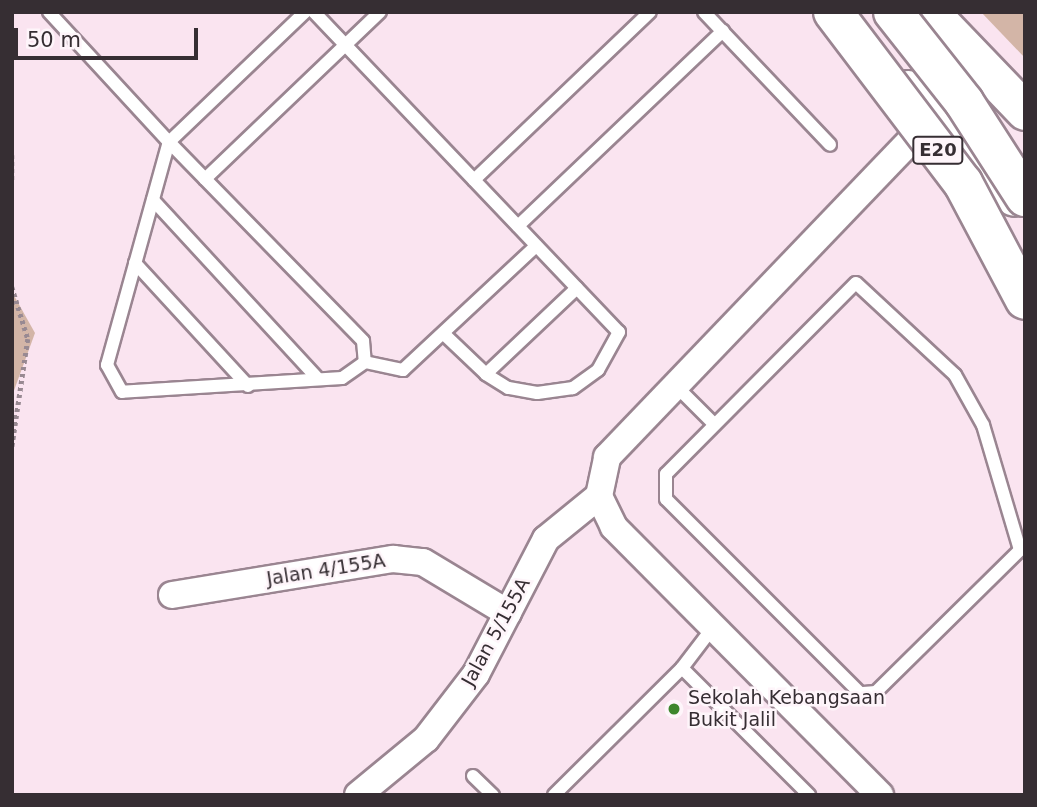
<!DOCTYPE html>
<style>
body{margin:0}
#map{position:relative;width:1037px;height:807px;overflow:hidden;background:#fae4f0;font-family:"DejaVu Sans",sans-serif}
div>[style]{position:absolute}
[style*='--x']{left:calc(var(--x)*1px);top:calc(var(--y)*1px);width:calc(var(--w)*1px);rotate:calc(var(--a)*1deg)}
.green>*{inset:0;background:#d3b5a7}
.path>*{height:4.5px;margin-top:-2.25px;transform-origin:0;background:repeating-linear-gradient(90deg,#988992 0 3.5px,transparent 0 7px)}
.roads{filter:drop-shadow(2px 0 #9a8591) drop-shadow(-2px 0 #9a8591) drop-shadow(0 2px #9a8591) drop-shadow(0 -2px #9a8591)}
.lane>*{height:12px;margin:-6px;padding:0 6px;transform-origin:6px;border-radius:6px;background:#fff}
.street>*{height:26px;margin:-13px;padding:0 13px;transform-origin:13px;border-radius:13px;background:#fff}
.secondary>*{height:37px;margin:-18.5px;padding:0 18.5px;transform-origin:18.5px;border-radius:18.5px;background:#fff}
.bridges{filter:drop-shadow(2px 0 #9a8591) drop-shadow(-2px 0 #9a8591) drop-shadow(0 2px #9a8591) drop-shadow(0 -2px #9a8591)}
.highway-bridge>*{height:38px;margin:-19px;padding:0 19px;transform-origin:19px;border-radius:19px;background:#fff}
.dots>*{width:19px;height:19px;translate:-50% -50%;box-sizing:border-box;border:4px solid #fef5fa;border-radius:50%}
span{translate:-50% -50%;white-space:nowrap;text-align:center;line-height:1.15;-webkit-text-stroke:5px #fef5fa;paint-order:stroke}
.shield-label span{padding:2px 5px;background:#fef5fa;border:2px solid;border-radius:5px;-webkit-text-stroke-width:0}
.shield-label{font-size:18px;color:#362e33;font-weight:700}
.street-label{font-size:19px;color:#362e33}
.poi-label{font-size:19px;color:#362e33}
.left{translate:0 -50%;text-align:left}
.frame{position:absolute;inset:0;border:14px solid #362e33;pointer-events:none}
.scale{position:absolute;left:14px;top:28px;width:184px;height:32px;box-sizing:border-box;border:4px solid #362e33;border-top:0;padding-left:9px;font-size:21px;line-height:24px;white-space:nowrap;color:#362e33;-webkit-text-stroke:5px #fef5fa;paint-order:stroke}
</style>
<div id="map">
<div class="green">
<div style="clip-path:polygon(981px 12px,1025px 12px,1025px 58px)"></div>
<div style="clip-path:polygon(12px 292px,35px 333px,12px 396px)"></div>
</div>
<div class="path">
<div style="--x:12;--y:155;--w:26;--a:90"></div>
<div style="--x:12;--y:287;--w:54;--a:72.9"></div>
<div style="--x:28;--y:339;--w:110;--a:98.4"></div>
</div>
<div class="roads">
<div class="lane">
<div style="--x:49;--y:12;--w:177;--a:47.3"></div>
<div style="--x:169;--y:142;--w:188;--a:-43.7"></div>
<div style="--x:314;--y:12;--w:442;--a:46.4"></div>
<div style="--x:619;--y:332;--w:43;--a:118.9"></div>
<div style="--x:598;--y:370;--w:31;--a:144"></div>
<div style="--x:573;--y:388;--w:36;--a:172"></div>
<div style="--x:537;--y:393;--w:29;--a:-170"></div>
<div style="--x:508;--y:388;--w:26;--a:-148"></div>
<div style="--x:486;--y:374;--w:59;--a:-136.4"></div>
<div style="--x:704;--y:12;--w:183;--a:46.5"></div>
<div style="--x:169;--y:142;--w:278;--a:45.7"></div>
<div style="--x:363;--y:341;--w:21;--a:85"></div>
<div style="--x:365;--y:362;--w:28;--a:145"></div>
<div style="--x:342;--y:378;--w:220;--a:176.4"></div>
<div style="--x:122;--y:392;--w:31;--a:-119"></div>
<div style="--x:107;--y:365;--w:231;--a:-74.5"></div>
<div style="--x:205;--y:179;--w:242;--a:-43.7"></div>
<div style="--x:474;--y:180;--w:243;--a:-43.7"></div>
<div style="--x:153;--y:200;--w:243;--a:47.3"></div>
<div style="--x:518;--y:226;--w:283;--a:-43.6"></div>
<div style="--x:135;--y:263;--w:167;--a:47.4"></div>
<div style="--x:856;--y:283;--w:135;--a:42.9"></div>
<div style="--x:955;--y:375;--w:57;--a:60.8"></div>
<div style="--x:983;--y:425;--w:130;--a:73.5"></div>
<div style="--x:1020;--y:550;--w:202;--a:135.4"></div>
<div style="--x:876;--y:692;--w:16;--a:176"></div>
<div style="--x:860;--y:693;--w:274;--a:-135"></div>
<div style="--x:666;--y:499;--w:25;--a:-90"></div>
<div style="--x:666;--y:474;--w:269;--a:-45.2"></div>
<div style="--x:365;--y:362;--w:39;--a:12"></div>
<div style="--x:403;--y:370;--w:182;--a:-43"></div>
<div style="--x:486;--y:374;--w:125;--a:-43.4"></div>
<div style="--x:676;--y:386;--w:52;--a:45"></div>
<div style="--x:682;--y:668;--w:180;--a:45"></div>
<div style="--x:473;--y:776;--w:28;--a:44"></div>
<div style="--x:554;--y:795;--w:180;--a:-44.8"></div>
<div style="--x:682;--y:668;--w:53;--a:-52.7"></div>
</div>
<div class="street">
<div style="--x:172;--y:595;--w:224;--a:-9.3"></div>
<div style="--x:393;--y:559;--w:30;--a:6"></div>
<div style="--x:423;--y:562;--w:99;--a:31"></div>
<div style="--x:358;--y:795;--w:88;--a:-39.5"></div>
<div style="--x:426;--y:739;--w:82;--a:-52.4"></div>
<div style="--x:476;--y:674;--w:152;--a:-62.6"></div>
<div style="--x:546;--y:539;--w:68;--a:-39.1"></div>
<div style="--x:880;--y:795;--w:378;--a:-134.8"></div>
<div style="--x:614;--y:527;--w:34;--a:-116"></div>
<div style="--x:599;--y:496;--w:40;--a:-78"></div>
<div style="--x:607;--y:457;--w:470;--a:-46.2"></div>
</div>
<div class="secondary">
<div style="--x:930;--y:12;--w:137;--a:46.2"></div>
<div style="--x:908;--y:89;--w:151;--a:45.5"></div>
</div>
</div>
<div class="bridges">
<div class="highway-bridge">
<div style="--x:833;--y:12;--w:215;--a:52.8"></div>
<div style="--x:963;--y:183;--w:132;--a:62.1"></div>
<div style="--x:893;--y:12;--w:115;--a:51.7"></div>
<div style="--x:964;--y:102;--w:113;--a:57.3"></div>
</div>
</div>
<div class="dots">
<div style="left:674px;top:709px;background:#3e862d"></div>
</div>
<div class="shield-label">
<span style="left:938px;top:150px">E20</span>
</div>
<div class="street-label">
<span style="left:326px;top:570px;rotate:-9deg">Jalan 4/155A</span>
<span style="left:496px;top:632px;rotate:-61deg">Jalan 5/155A</span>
</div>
<div class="poi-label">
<span class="left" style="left:688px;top:709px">Sekolah Kebangsaan<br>Bukit Jalil</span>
</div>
<div class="frame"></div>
<div class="scale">50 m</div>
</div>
